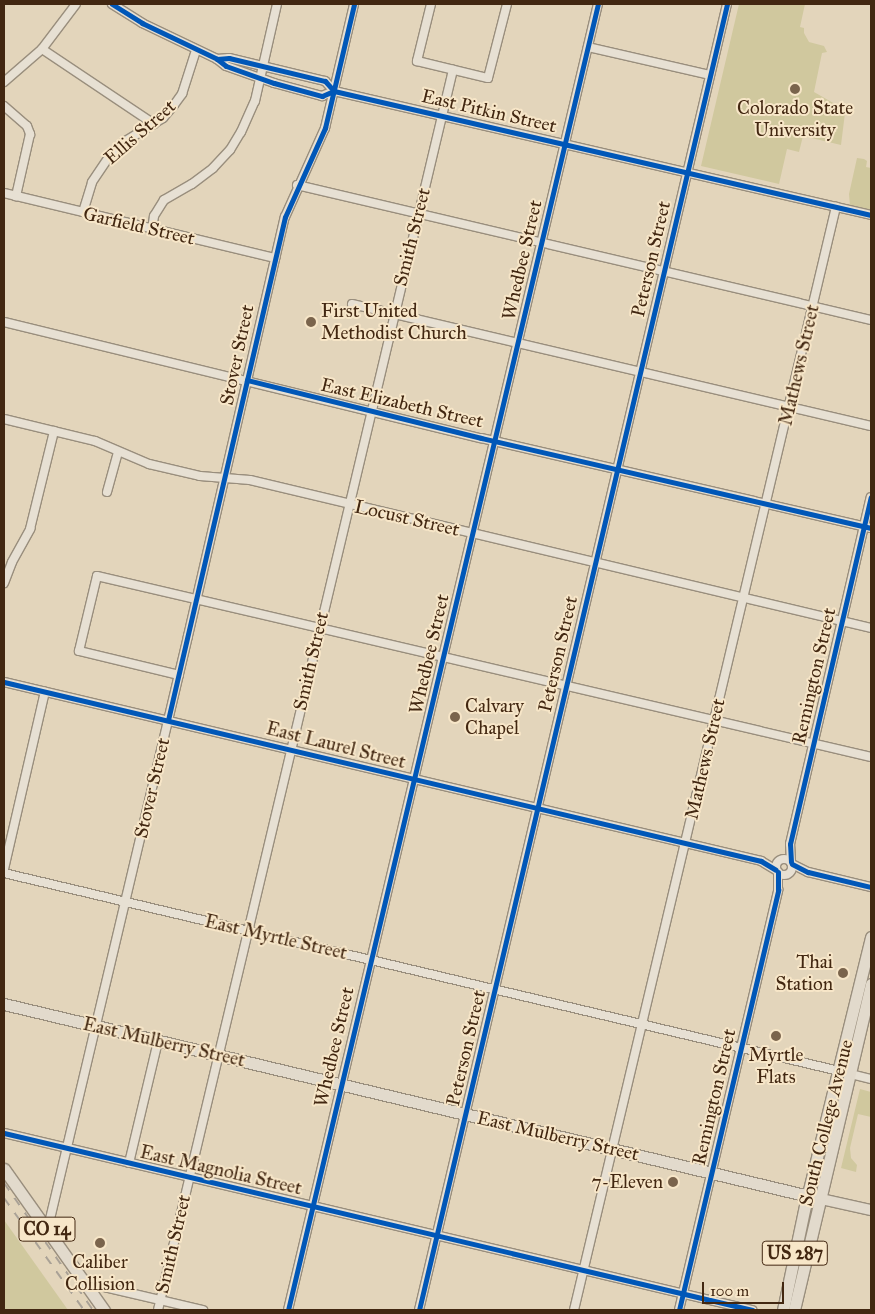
<!DOCTYPE html>
<style>
body{margin:0}
#map{position:relative;width:875px;height:1314px;overflow:hidden;background:#e3d5bb;font-family:"IM FELL Great Primer",serif}
div>[style]{position:absolute}
[style*='--x']{left:calc(var(--x)*1px);top:calc(var(--y)*1px);width:calc(var(--w)*1px);rotate:calc(var(--a)*1deg)}
.green>*{inset:0;background:#d0c89e}
.roads{filter:drop-shadow(1px 0 #998e7d) drop-shadow(-1px 0 #998e7d) drop-shadow(0 1px #998e7d) drop-shadow(0 -1px #998e7d)}
.minor>*{height:8px;margin:-4px;padding:0 4px;transform-origin:4px;border-radius:4px;background:#e7e0d3}
.minor>.ring{margin:-4px;padding:0;box-sizing:content-box;background:none;border:8px solid #e7e0d3;border-radius:50%}
.major>*{height:10px;margin:-5px;padding:0 5px;transform-origin:5px;border-radius:5px;background:#e2dacc}
.highway>*{height:11px;margin:-5.5px;padding:0 5.5px;transform-origin:5.5px;border-radius:5.5px;background:#e2dacc}
.rail>*{height:2px;margin-top:-1px;transform-origin:0;background:repeating-linear-gradient(90deg,#a9a196 0 9px,transparent 0 18px)}
.cycleway>*{height:5px;margin:-2.5px;padding:0 2.5px;transform-origin:2.5px;border-radius:2.5px;background:#0057b8}
.dots>*{width:14px;height:14px;translate:-50% -50%;box-sizing:border-box;border:2px solid #f7e6c8;border-radius:50%}
span{translate:-50% -50%;white-space:nowrap;text-align:center;line-height:1.15;-webkit-text-stroke:4px #f7e6c8;paint-order:stroke}
.shield-label span{padding:1px 4px;background:#f7e6c8;border:1px solid;border-radius:4px;-webkit-text-stroke-width:0}
.shield-label{font-size:18px;color:#422711;font-weight:700}
.poi-label{font-size:19px;color:#422711}
.left{translate:0 -50%;text-align:left}
.right{translate:-100% -50%;text-align:right}
.street-label{font-size:19px;color:#422711}
.frame{position:absolute;inset:0;border:5px solid #422711;pointer-events:none}
.scale{position:absolute;left:702px;top:1282px;width:82px;height:22px;box-sizing:border-box;border:2px solid #422711;border-top:0;padding-left:6px;font-size:15px;line-height:18px;white-space:nowrap;color:#422711;-webkit-text-stroke:4px #f7e6c8;paint-order:stroke}
</style>
<div id="map">
<div class="green">
<div style="clip-path:polygon(739px 4px,805px 4px,800px 27px,804px 28px,804px 33px,809px 42px,824px 46px,827px 52px,822px 53px,814px 92px,842px 108px,845px 113px,841px 145px,803px 136px,799px 152px,787px 149px,779px 184px,701px 166px)"></div>
<div style="clip-path:polygon(857px 158px,864px 159px,867px 161px,866px 167px,871px 168px,871px 211px,850px 206px,849px 194px)"></div>
<div style="clip-path:polygon(860px 1089px,871px 1092px,871px 1117px,858px 1114px,850px 1148px,851px 1158px,857px 1165px,856px 1172px,841px 1168px)"></div>
<div style="clip-path:polygon(4px 1220px,68px 1310px,4px 1310px)"></div>
</div>
<div class="roads">
<div class="minor">
<div style="--x:112;--y:4;--w:36;--a:32"></div>
<div style="--x:142;--y:23;--w:83;--a:25.6"></div>
<div style="--x:217;--y:59;--w:11;--a:38"></div>
<div style="--x:226;--y:66;--w:51;--a:19.5"></div>
<div style="--x:274;--y:83;--w:50;--a:15.2"></div>
<div style="--x:322;--y:96;--w:13;--a:-23"></div>
<div style="--x:334;--y:91;--w:551;--a:13"></div>
<div style="--x:431;--y:4;--w:59;--a:103.8"></div>
<div style="--x:417;--y:61;--w:73;--a:13.5"></div>
<div style="--x:488;--y:78;--w:76;--a:-75.6"></div>
<div style="--x:588;--y:47;--w:125;--a:12.9"></div>
<div style="--x:42;--y:49;--w:135;--a:33.8"></div>
<div style="--x:217;--y:59;--w:12;--a:-5"></div>
<div style="--x:229;--y:58;--w:99;--a:13.5"></div>
<div style="--x:325;--y:81;--w:13;--a:48"></div>
<div style="--x:4;--y:82;--w:50;--a:-41"></div>
<div style="--x:42;--y:49;--w:56;--a:-52.9"></div>
<div style="--x:4;--y:106;--w:30;--a:41"></div>
<div style="--x:27;--y:126;--w:9;--a:69"></div>
<div style="--x:30;--y:134;--w:64;--a:102.7"></div>
<div style="--x:297;--y:185;--w:590;--a:13.23"></div>
<div style="--x:4;--y:193;--w:279;--a:13.5"></div>
<div style="--x:83;--y:212;--w:31;--a:-73"></div>
<div style="--x:92;--y:182;--w:32;--a:-56"></div>
<div style="--x:110;--y:155;--w:19;--a:-43"></div>
<div style="--x:124;--y:142;--w:46;--a:-31.6"></div>
<div style="--x:163;--y:118;--w:17;--a:-50"></div>
<div style="--x:174;--y:105;--w:14;--a:-54"></div>
<div style="--x:182;--y:94;--w:46;--a:-72.3"></div>
<div style="--x:152;--y:229;--w:13;--a:-81"></div>
<div style="--x:154;--y:216;--w:19;--a:-58"></div>
<div style="--x:164;--y:200;--w:32;--a:-30"></div>
<div style="--x:192;--y:184;--w:26;--a:-37"></div>
<div style="--x:213;--y:168;--w:25;--a:-47"></div>
<div style="--x:230;--y:150;--w:21;--a:-59"></div>
<div style="--x:241;--y:132;--w:34;--a:-66"></div>
<div style="--x:255;--y:101;--w:99;--a:-77.2"></div>
<div style="--x:352;--y:304;--w:533;--a:13.23"></div>
<div style="--x:4;--y:322;--w:491;--a:13.7"></div>
<div style="--x:481;--y:438;--w:400;--a:13"></div>
<div style="--x:4;--y:419;--w:94;--a:13.6"></div>
<div style="--x:95;--y:441;--w:59;--a:23.1"></div>
<div style="--x:149;--y:464;--w:52;--a:13.2"></div>
<div style="--x:200;--y:476;--w:50;--a:4.6"></div>
<div style="--x:250;--y:480;--w:638;--a:13.4"></div>
<div style="--x:107;--y:492;--w:41;--a:-74.6"></div>
<div style="--x:4;--y:583;--w:22;--a:-69"></div>
<div style="--x:12;--y:562;--w:38;--a:-61"></div>
<div style="--x:30;--y:529;--w:101;--a:-76.2"></div>
<div style="--x:179;--y:675;--w:103;--a:-166.5"></div>
<div style="--x:79;--y:651;--w:77;--a:-76.5"></div>
<div style="--x:97;--y:576;--w:795;--a:13.16"></div>
<div style="--x:4;--y:682;--w:778;--a:13.3"></div>
<div style="--x:761;--y:861;--w:17;--a:31"></div>
<div class="ring" style="left:776px;top:859px;width:8px;height:8px"></div>
<div style="--x:791;--y:862;--w:18;--a:-93"></div>
<div style="--x:790;--y:844;--w:356;--a:-76.9"></div>
<div style="--x:792;--y:864;--w:18;--a:27"></div>
<div style="--x:808;--y:872;--w:65;--a:13.4"></div>
<div style="--x:4;--y:869;--w:182;--a:-77"></div>
<div style="--x:4;--y:873;--w:858;--a:13.34"></div>
<div style="--x:851;--y:1074;--w:21;--a:14"></div>
<div style="--x:4;--y:1133;--w:769;--a:13.31"></div>
<div style="--x:129;--y:1163;--w:125;--a:-76.6"></div>
<div style="--x:45;--y:1226;--w:9;--a:-54"></div>
<div style="--x:50;--y:1219;--w:599;--a:-76.68"></div>
<div style="--x:188;--y:636;--w:430;--a:-77"></div>
<div style="--x:285;--y:217;--w:98;--a:-65.8"></div>
<div style="--x:325;--y:128;--w:127;--a:-76.8"></div>
<div style="--x:90;--y:1290;--w:11;--a:-22"></div>
<div style="--x:100;--y:1286;--w:106;--a:13.1"></div>
<div style="--x:158;--y:1310;--w:1275;--a:-76.62"></div>
<div style="--x:288;--y:1310;--w:1342;--a:-76.65"></div>
<div style="--x:419;--y:1310;--w:1342;--a:-76.73"></div>
<div style="--x:574;--y:1310;--w:1134;--a:-76.64"></div>
<div style="--x:679;--y:1310;--w:432;--a:-76.7"></div>
<div style="--x:778;--y:890;--w:18;--a:-90"></div>
</div>
<div class="major">
<div style="--x:821;--y:1199;--w:51;--a:12.4"></div>
</div>
<div class="highway">
<div style="--x:4;--y:1004;--w:840;--a:13.42"></div>
<div style="--x:4;--y:1169;--w:173;--a:54.7"></div>
<div style="--x:783;--y:1310;--w:106;--a:-78.1"></div>
<div style="--x:805;--y:1206;--w:277;--a:-76.2"></div>
<div style="--x:794;--y:1310;--w:335;--a:-76.7"></div>
</div>
</div>
<div class="rail">
<div style="--x:4;--y:1183;--w:155;--a:55"></div>
<div style="--x:4;--y:1198;--w:138;--a:54.5"></div>
</div>
<div class="cycleway">
<div style="--x:112;--y:4;--w:36;--a:32"></div>
<div style="--x:142;--y:23;--w:83;--a:25.6"></div>
<div style="--x:217;--y:59;--w:11;--a:38"></div>
<div style="--x:226;--y:66;--w:51;--a:19.5"></div>
<div style="--x:274;--y:83;--w:50;--a:15.2"></div>
<div style="--x:322;--y:96;--w:13;--a:-23"></div>
<div style="--x:334;--y:91;--w:551;--a:13"></div>
<div style="--x:217;--y:59;--w:12;--a:-5"></div>
<div style="--x:229;--y:58;--w:99;--a:13.5"></div>
<div style="--x:325;--y:81;--w:13;--a:48"></div>
<div style="--x:247;--y:380;--w:241;--a:13.9"></div>
<div style="--x:481;--y:438;--w:400;--a:13"></div>
<div style="--x:4;--y:682;--w:778;--a:13.3"></div>
<div style="--x:761;--y:861;--w:17;--a:31"></div>
<div style="--x:168;--y:720;--w:516;--a:-76.91"></div>
<div style="--x:285;--y:217;--w:98;--a:-65.8"></div>
<div style="--x:325;--y:128;--w:127;--a:-76.8"></div>
<div style="--x:791;--y:862;--w:18;--a:-93"></div>
<div style="--x:790;--y:844;--w:356;--a:-76.9"></div>
<div style="--x:792;--y:864;--w:18;--a:27"></div>
<div style="--x:808;--y:872;--w:65;--a:13.4"></div>
<div style="--x:4;--y:1133;--w:769;--a:13.31"></div>
<div style="--x:288;--y:1310;--w:1342;--a:-76.65"></div>
<div style="--x:419;--y:1310;--w:1342;--a:-76.73"></div>
<div style="--x:679;--y:1310;--w:432;--a:-76.7"></div>
<div style="--x:778;--y:890;--w:18;--a:-90"></div>
</div>
<div class="dots">
<div style="left:795px;top:89px;background:#7a644c"></div>
<div style="left:311px;top:322px;background:#7a644c"></div>
<div style="left:455px;top:717px;background:#7a644c"></div>
<div style="left:843px;top:973px;background:#7a644c"></div>
<div style="left:776px;top:1036px;background:#7a644c"></div>
<div style="left:673px;top:1182px;background:#7a644c"></div>
<div style="left:100px;top:1243px;background:#7a644c"></div>
</div>
<div class="shield-label">
<span style="left:47px;top:1229px">CO 14</span>
<span style="left:795px;top:1253px">US 287</span>
</div>
<div class="poi-label">
<span style="left:795px;top:119px">Colorado State<br>University</span>
<span class="left" style="left:321px;top:322px">First United<br>Methodist Church</span>
<span class="left" style="left:465px;top:717px">Calvary<br>Chapel</span>
<span class="right" style="left:833px;top:973px">Thai<br>Station</span>
<span style="left:776px;top:1066px">Myrtle<br>Flats</span>
<span class="right" style="left:663px;top:1182px">7-Eleven</span>
<span style="left:100px;top:1273px">Caliber<br>Collision</span>
</div>
<div class="street-label">
<span style="left:489px;top:111px;rotate:13deg">East Pitkin Street</span>
<span style="left:140px;top:132px;rotate:-41deg">Ellis Street</span>
<span style="left:139px;top:226px;rotate:13deg">Garfield Street</span>
<span style="left:412px;top:237px;rotate:-76deg">Smith Street</span>
<span style="left:651px;top:259px;rotate:-77deg">Peterson Street</span>
<span style="left:522px;top:260px;rotate:-77deg">Whedbee Street</span>
<span style="left:237px;top:355px;rotate:-78deg">Stover Street</span>
<span style="left:799px;top:365px;rotate:-77deg">Mathews Street</span>
<span style="left:402px;top:403px;rotate:13deg">East Elizabeth Street</span>
<span style="left:407px;top:518px;rotate:13deg">Locust Street</span>
<span style="left:429px;top:654px;rotate:-77deg">Whedbee Street</span>
<span style="left:558px;top:654px;rotate:-77deg">Peterson Street</span>
<span style="left:311px;top:661px;rotate:-77deg">Smith Street</span>
<span style="left:814px;top:676px;rotate:-77deg">Remington Street</span>
<span style="left:336px;top:745px;rotate:14deg">East Laurel Street</span>
<span style="left:705px;top:759px;rotate:-77deg">Mathews Street</span>
<span style="left:152px;top:788px;rotate:-77deg">Stover Street</span>
<span style="left:276px;top:937px;rotate:13deg">East Myrtle Street</span>
<span style="left:164px;top:1042px;rotate:13deg">East Mulberry Street</span>
<span style="left:334px;top:1047px;rotate:-77deg">Whedbee Street</span>
<span style="left:466px;top:1048px;rotate:-77deg">Peterson Street</span>
<span style="left:714px;top:1097px;rotate:-77deg">Remington Street</span>
<span style="left:826px;top:1123px;rotate:-76deg">South College Avenue</span>
<span style="left:558px;top:1136px;rotate:13deg">East Mulberry Street</span>
<span style="left:221px;top:1170px;rotate:13deg">East Magnolia Street</span>
<span style="left:173px;top:1244px;rotate:-77deg">Smith Street</span>
</div>
<div class="frame"></div>
<div class="scale">100 m</div>
</div>
